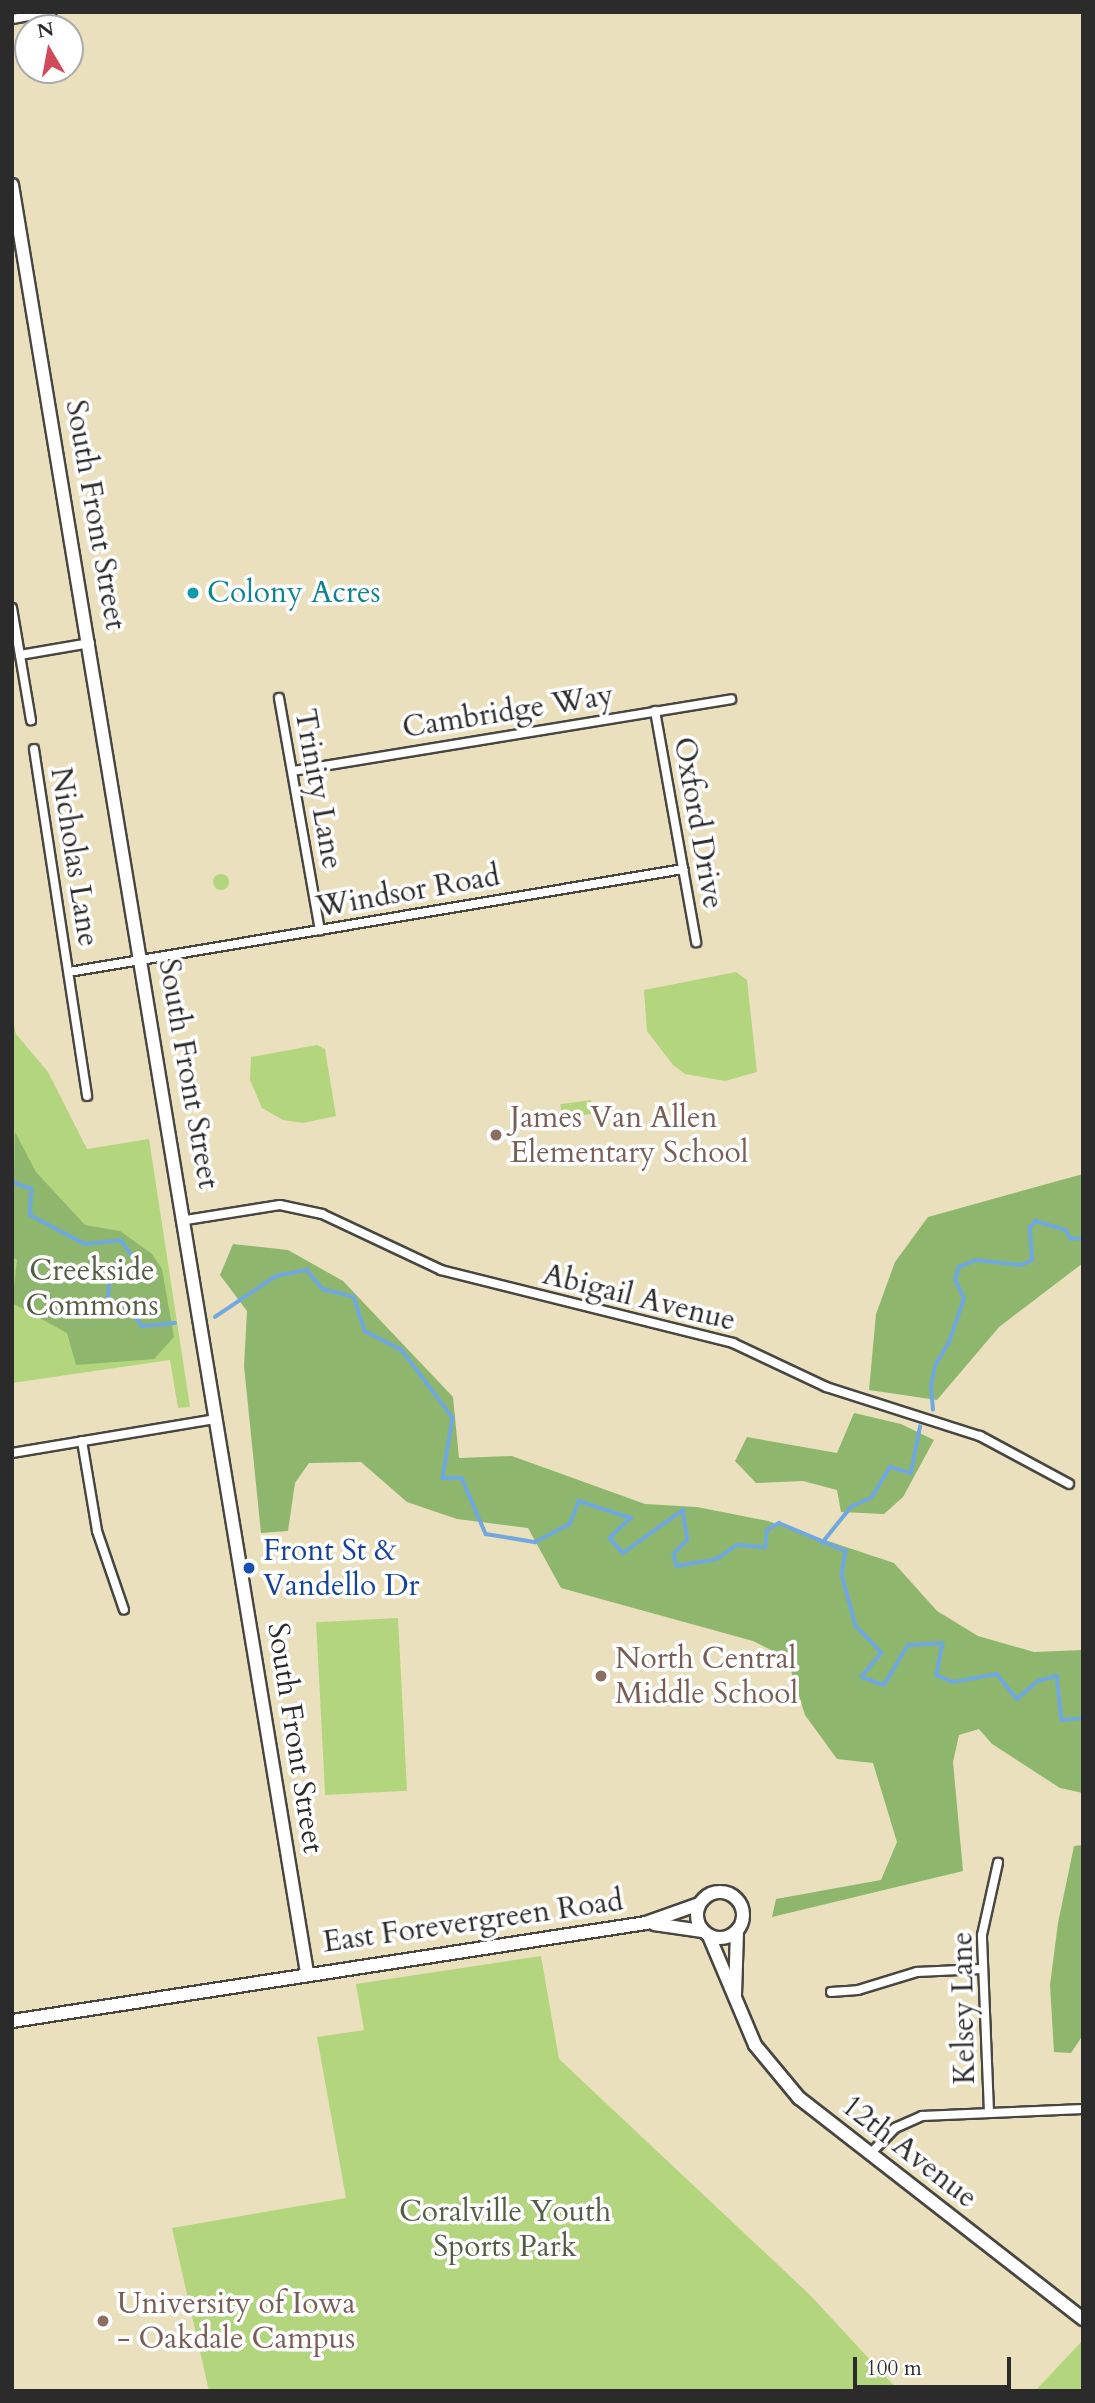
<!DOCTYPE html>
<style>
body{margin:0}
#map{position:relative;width:1095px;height:2403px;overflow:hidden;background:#eae0be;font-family:Cardo,serif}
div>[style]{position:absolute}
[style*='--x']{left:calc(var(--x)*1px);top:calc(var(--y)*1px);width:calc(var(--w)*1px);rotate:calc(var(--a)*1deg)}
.green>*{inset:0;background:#b3d57e;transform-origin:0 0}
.round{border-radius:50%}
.forest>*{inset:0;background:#8eb66d}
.stream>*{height:3.5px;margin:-1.75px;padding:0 1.75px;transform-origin:1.75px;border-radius:1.75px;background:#71a8df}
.roads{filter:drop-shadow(2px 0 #484641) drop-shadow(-2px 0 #484641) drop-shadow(0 2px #484641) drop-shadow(0 -2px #484641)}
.street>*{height:8px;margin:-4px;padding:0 4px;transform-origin:4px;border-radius:4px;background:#fff}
.secondary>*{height:12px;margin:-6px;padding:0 6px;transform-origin:6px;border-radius:6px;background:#fff}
.secondary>.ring{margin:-6px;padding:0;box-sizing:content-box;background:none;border:12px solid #fff;border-radius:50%}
.dots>*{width:19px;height:19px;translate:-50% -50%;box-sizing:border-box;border:4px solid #fff;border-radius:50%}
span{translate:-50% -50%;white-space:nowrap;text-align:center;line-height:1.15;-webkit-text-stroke:7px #fff;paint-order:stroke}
.street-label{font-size:30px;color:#2b2b2b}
.culture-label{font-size:30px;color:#0d838f}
.left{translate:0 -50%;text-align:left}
.education-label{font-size:30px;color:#785e54}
.park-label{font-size:30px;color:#545e44}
.transit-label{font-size:30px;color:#164399}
.frame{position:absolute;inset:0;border:14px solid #2b2b2b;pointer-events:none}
.north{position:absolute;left:14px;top:14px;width:70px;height:70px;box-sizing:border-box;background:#fff;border:2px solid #aaa;border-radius:50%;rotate:350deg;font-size:19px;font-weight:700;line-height:28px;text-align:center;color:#2b2b2b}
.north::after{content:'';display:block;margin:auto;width:24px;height:32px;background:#d1495b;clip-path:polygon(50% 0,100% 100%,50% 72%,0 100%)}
.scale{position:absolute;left:853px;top:2357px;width:158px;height:32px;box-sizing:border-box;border:4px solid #2b2b2b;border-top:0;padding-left:9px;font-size:21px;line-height:24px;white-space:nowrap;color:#2b2b2b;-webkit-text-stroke:5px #fff;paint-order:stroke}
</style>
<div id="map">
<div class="green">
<div class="round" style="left:213px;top:874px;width:16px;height:16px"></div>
<div style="clip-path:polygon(736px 972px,747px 980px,757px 1072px,725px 1081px,685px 1074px,673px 1065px,647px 1031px,644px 990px)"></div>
<div style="clip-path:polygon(12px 1016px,16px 1034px,48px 1072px,87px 1149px,149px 1139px,190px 1407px,178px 1408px,170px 1360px,12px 1383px)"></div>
<div style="clip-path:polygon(317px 1045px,325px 1049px,336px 1116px,303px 1123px,283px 1120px,262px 1108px,250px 1080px,251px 1057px)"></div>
<div style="left:591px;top:1100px;width:14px;height:31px;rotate:82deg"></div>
<div style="left:398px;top:1618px;width:173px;height:82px;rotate:87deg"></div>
<div style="clip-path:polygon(541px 1956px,559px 2059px,810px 2295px,899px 2391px,209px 2391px,172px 2228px,346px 2198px,317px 2037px,364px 2030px,356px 1984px)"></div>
<div style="clip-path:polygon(1083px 2340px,1083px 2391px,1035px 2391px)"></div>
</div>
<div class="forest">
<div style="clip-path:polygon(15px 1132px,36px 1172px,85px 1225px,120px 1231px,152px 1254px,162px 1269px,174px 1337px,154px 1359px,76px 1365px,67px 1333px,12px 1303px,17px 1260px,12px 1257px)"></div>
<div style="clip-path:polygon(1083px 1174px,1083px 1263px,999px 1327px,937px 1400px,869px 1390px,876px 1314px,895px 1262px,928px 1217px)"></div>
<div style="clip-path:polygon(233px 1244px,288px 1250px,343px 1281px,453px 1397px,459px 1458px,512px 1456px,645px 1504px,697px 1507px,768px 1521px,894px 1563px,937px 1611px,978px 1636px,1034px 1652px,1083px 1650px,1083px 1793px,1060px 1788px,992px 1744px,979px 1729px,959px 1735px,953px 1762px,963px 1871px,772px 1917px,776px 1899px,881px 1880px,897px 1842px,873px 1763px,837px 1759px,805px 1715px,787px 1658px,753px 1641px,561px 1588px,528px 1528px,457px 1519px,407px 1502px,361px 1462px,309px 1463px,295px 1483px,288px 1531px,261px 1533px,244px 1366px,247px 1311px,220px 1275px)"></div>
<div style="clip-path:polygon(854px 1413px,901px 1424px,934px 1440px,903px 1497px,884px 1514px,841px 1512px,837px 1490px,803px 1481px,756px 1483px,735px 1461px,747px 1437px,837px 1453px)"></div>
<div style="clip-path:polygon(1083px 1845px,1083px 2035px,1071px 2053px,1054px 2052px,1050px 1985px,1058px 1923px,1074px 1846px)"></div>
</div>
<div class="stream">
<div style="--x:12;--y:1182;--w:21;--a:19"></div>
<div style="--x:32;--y:1189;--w:26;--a:94"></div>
<div style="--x:30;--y:1215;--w:62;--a:27.8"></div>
<div style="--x:85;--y:1244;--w:36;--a:-6"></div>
<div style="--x:121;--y:1240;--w:29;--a:55"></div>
<div style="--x:138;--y:1264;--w:32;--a:150"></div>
<div style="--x:110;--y:1280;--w:22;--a:95"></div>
<div style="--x:108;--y:1302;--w:19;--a:12"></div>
<div style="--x:127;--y:1306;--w:25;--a:53"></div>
<div style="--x:142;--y:1326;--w:33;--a:-5"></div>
<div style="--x:215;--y:1317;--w:73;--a:-33.9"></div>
<div style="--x:276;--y:1276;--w:32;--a:-11"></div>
<div style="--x:307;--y:1270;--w:25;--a:50"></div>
<div style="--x:323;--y:1289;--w:32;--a:14"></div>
<div style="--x:354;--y:1297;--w:36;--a:72"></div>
<div style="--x:365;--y:1331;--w:42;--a:27.2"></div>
<div style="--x:402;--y:1350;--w:85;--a:53.1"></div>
<div style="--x:453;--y:1418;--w:61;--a:99.5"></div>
<div style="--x:443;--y:1478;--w:19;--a:0"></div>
<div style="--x:462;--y:1478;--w:61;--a:66.8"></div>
<div style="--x:486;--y:1534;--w:50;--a:9.3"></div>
<div style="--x:535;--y:1542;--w:38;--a:-27"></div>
<div style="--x:569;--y:1525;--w:26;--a:-67"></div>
<div style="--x:579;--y:1501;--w:55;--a:18.1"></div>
<div style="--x:631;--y:1518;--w:29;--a:136"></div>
<div style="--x:610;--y:1538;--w:20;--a:49"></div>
<div style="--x:623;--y:1553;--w:74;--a:-35.6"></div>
<div style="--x:683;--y:1510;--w:30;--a:81"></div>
<div style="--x:688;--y:1540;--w:20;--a:135"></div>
<div style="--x:674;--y:1554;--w:12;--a:76"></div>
<div style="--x:677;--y:1566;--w:41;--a:-9.9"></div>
<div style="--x:717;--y:1559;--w:24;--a:-35"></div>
<div style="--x:737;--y:1545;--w:28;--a:4"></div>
<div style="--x:765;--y:1547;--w:17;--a:-83"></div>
<div style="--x:767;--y:1530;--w:14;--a:-30"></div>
<div style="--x:779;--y:1523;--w:73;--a:22.7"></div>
<div style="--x:846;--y:1551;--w:24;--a:99"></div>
<div style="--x:842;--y:1575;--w:53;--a:74.6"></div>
<div style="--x:856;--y:1626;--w:37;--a:46"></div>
<div style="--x:882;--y:1653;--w:31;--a:130"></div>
<div style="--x:862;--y:1677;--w:23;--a:20"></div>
<div style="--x:884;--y:1685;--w:47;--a:-59"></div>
<div style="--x:908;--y:1645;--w:35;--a:-3"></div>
<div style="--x:943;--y:1643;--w:33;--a:101"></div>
<div style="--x:937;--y:1675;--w:17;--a:24"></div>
<div style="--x:953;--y:1682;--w:45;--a:-10.3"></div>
<div style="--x:997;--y:1674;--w:32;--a:51"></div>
<div style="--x:1017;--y:1699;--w:28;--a:-41"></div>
<div style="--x:1038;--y:1681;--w:20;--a:-15"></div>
<div style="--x:1057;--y:1676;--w:44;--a:83.5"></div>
<div style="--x:1062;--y:1720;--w:21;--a:-5"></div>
<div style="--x:933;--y:1410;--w:25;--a:-95"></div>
<div style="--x:931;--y:1385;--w:22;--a:-77"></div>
<div style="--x:936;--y:1364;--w:26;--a:-59"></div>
<div style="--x:949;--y:1342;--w:46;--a:-70.8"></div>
<div style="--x:964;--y:1299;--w:21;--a:-115"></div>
<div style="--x:955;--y:1280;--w:14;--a:-73"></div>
<div style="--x:959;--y:1267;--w:18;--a:-22"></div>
<div style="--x:976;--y:1260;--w:45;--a:6.3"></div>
<div style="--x:1021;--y:1265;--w:12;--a:-24"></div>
<div style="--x:1032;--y:1260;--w:32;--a:-94"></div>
<div style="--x:1030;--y:1228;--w:9;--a:-54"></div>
<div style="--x:1035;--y:1221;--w:32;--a:16"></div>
<div style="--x:1066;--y:1230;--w:10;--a:61"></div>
<div style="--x:1071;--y:1239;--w:12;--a:-5"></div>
<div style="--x:822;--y:1543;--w:46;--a:-51.1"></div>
<div style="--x:851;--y:1507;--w:23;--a:-25"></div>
<div style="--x:872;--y:1497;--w:35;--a:-59"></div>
<div style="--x:890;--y:1467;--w:22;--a:16"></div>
<div style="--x:911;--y:1473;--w:47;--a:-78.9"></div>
</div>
<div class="roads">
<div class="street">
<div style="--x:12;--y:19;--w:40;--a:-10"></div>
<div style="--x:12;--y:608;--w:114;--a:80.4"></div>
<div style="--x:20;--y:655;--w:71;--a:-9.7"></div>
<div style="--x:279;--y:698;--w:236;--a:80"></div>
<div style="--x:655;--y:711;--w:235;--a:79.9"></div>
<div style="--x:34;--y:749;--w:351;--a:81.3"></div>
<div style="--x:293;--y:771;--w:444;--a:-9.3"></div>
<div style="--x:69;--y:972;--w:623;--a:-9.52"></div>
<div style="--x:186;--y:1220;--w:95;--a:-9.1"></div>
<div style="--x:280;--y:1205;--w:43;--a:12.1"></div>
<div style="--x:322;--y:1214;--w:132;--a:25.2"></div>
<div style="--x:441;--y:1270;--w:301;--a:14"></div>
<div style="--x:733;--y:1343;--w:103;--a:25.3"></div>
<div style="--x:826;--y:1387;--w:162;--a:17.7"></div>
<div style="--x:980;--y:1436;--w:101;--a:28.3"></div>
<div style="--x:82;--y:1441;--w:91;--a:80.5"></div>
<div style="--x:97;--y:1531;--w:83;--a:71.1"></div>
<div style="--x:12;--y:1453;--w:207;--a:-9.5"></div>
<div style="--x:831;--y:1992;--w:27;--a:-4"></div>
<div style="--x:858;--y:1990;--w:62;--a:-17"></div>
<div style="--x:917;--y:1972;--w:64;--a:-2.7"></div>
<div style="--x:989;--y:2112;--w:177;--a:-92.3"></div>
<div style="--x:982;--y:1935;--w:74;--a:-77.5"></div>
<div style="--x:870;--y:2154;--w:36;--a:-46"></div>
<div style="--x:895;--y:2128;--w:30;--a:-24"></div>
<div style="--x:922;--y:2116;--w:161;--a:-2.5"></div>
</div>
<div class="secondary">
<div style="--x:12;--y:185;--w:1811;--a:80.63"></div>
<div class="ring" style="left:697px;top:1892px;width:34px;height:34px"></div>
<div style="--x:654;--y:1924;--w:49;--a:8.3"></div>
<div style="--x:709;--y:1936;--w:118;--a:67.1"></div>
<div style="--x:755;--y:2045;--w:69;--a:50.3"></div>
<div style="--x:799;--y:2098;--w:360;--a:37.9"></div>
<div style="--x:735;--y:1995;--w:64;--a:-88.2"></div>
<div style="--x:12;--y:2021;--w:642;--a:-8.79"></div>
<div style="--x:646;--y:1923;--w:56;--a:-19.7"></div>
</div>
</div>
<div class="dots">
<div style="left:193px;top:593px;background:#0f9aa8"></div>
<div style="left:496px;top:1135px;background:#8d6e63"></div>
<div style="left:249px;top:1568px;background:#1a4fb4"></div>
<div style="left:601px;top:1676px;background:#8d6e63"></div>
<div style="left:103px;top:2321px;background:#8d6e63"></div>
</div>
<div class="street-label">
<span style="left:95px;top:515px;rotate:80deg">South Front Street</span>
<span style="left:508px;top:712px;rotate:-9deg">Cambridge Way</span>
<span style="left:318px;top:789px;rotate:80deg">Trinity Lane</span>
<span style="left:698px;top:823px;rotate:80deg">Oxford Drive</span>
<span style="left:74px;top:857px;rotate:81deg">Nicholas Lane</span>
<span style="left:408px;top:892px;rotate:-10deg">Windsor Road</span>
<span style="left:188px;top:1074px;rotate:80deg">South Front Street</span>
<span style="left:639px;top:1298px;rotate:14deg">Abigail Avenue</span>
<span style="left:295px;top:1738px;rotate:81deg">South Front Street</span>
<span style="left:473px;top:1922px;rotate:-8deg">East Forevergreen Road</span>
<span style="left:964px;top:2008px;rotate:-91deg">Kelsey Lane</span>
<span style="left:909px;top:2152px;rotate:38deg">12th Avenue</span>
</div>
<div class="culture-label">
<span class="left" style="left:207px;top:593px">Colony Acres</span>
</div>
<div class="education-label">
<span class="left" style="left:510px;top:1135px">James Van Allen<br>Elementary School</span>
<span class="left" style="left:615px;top:1676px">North Central<br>Middle School</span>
<span class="left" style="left:117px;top:2321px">University of Iowa<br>- Oakdale Campus</span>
</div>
<div class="park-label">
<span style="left:92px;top:1288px">Creekside<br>Commons</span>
<span style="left:505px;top:2229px">Coralville Youth<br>Sports Park</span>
</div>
<div class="transit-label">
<span class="left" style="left:263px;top:1568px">Front St &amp;<br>Vandello Dr</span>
</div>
<div class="frame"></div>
<div class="north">N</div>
<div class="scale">100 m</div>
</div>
